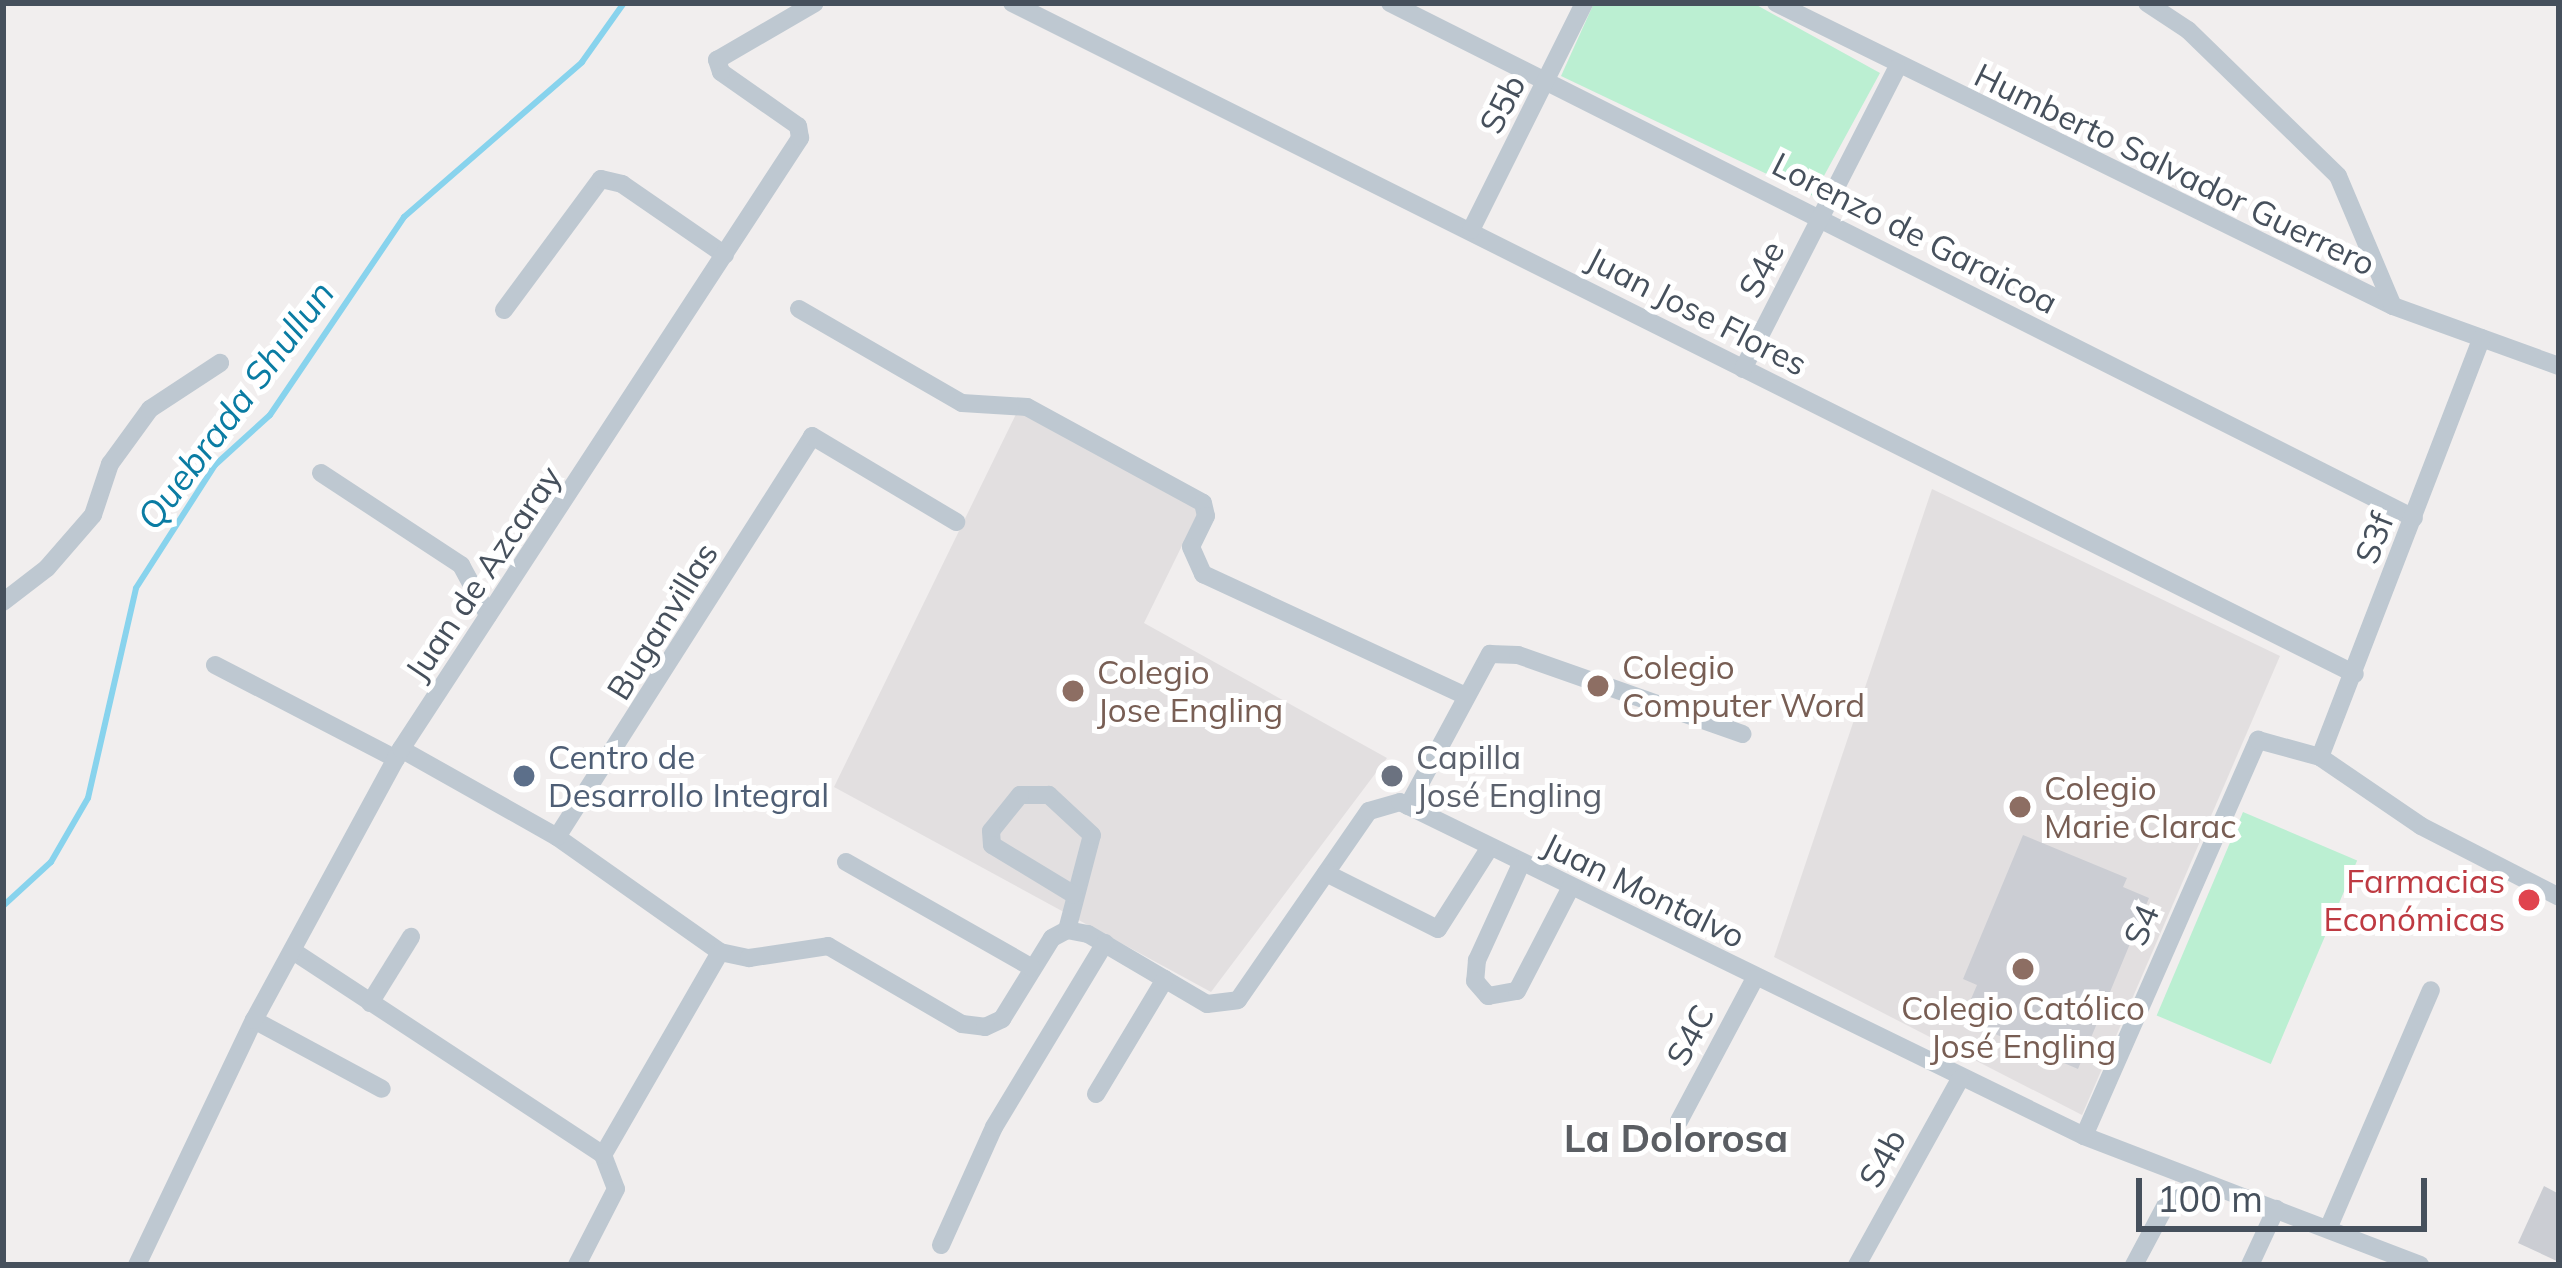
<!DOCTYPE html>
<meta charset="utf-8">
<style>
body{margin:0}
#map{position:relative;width:2562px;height:1268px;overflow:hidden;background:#f1eeee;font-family:Mulish,sans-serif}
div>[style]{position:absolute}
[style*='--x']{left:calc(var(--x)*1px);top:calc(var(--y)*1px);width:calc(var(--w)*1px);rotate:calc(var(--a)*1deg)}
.education>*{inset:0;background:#e2dfe0}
.green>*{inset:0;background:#bbefd2;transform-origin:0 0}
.stream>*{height:6px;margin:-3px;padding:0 3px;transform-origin:3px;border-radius:3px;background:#88d3ed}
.building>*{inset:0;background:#cbcdd3}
.minor>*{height:18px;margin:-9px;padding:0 9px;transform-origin:9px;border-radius:9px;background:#bec8d1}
.dots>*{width:33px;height:33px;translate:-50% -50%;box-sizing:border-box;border:6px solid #fff;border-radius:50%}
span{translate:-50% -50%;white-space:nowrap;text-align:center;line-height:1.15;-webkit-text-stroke:10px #fff;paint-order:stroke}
.street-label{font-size:33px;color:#46505c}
.education-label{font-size:33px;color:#785e54}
.left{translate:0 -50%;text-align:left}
.service-label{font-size:33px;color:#4e5e75}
.worship-label{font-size:33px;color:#5b616d}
.health-label{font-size:33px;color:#be3a42}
.right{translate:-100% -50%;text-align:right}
.water-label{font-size:36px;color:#0a7ca3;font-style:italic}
.quarter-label{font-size:39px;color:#5b5e63;font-weight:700}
.frame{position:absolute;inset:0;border:6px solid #46505c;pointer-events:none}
.scale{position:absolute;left:2136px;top:1178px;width:291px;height:54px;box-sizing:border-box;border:6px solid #46505c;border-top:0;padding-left:15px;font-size:36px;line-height:42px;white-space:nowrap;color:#46505c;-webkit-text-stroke:9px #fff;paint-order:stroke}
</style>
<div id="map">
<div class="education">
<div style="clip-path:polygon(1019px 408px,1202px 505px,1144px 623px,1387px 758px,1211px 992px,834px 787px)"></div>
<div style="clip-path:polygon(1932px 489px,2280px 656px,2082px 1115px,1774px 957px)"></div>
</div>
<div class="green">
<div style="clip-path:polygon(1594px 3px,1753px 3px,1880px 73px,1813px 196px,1561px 76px)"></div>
<div style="left:2243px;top:812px;width:124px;height:221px;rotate:23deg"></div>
</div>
<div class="stream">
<div style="--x:3;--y:906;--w:65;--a:-42.5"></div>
<div style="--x:51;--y:862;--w:74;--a:-60"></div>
<div style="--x:88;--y:798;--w:215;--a:-77.1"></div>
<div style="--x:136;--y:588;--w:146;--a:-57.3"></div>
<div style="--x:215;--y:465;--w:74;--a:-42.3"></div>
<div style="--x:270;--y:415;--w:239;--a:-55.9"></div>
<div style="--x:404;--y:217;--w:236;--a:-41"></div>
<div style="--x:582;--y:62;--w:72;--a:-54.6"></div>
</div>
<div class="building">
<div style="clip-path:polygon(2023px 835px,2127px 878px,2123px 887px,2149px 898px,2078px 1069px,1962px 1020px,1977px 985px,1963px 979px)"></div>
<div style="clip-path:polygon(2544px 1186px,2559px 1194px,2559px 1262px,2518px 1243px)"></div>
</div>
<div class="minor">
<div style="--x:1012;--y:3;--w:1501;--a:26.55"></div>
<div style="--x:1390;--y:3;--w:1146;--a:26.7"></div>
<div style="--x:1776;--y:3;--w:687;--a:26.16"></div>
<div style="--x:2393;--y:306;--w:177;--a:19.9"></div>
<div style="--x:2147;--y:3;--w:49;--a:33.4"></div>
<div style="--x:2188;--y:30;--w:209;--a:44.2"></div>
<div style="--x:2338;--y:176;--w:141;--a:67.1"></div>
<div style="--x:1471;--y:230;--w:254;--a:-63.5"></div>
<div style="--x:799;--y:309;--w:188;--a:30"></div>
<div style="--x:962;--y:403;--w:65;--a:3.5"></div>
<div style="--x:1027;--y:407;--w:200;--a:28.6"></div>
<div style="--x:1203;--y:503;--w:13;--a:77"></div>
<div style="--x:1206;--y:516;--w:34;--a:116"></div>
<div style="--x:1191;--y:547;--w:30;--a:66"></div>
<div style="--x:1203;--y:574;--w:290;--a:24.9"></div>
<div style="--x:504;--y:310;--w:163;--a:-53.5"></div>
<div style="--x:601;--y:179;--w:22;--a:13"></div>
<div style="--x:622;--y:184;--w:125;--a:34.6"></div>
<div style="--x:1743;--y:369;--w:338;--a:-62.9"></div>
<div style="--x:321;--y:473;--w:168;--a:33.3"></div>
<div style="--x:461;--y:565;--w:57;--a:61.6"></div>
<div style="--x:3;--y:602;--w:56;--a:-37.7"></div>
<div style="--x:47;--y:568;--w:70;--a:-49"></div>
<div style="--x:93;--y:515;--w:54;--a:-71.6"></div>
<div style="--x:110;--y:464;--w:68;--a:-54"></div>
<div style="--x:150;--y:409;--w:84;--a:-33.3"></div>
<div style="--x:215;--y:665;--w:204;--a:27.4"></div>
<div style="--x:401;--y:749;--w:179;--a:29.4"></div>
<div style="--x:557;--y:837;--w:199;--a:35.2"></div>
<div style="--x:720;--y:952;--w:30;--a:12"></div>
<div style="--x:749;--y:958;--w:80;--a:-8.6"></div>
<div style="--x:828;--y:946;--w:155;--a:30.2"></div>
<div style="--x:962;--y:1024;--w:23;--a:7"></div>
<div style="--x:985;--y:1027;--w:19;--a:-25"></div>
<div style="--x:1002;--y:1019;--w:95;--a:-58.3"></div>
<div style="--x:1052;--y:938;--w:17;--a:-28"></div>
<div style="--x:1067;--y:930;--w:21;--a:11"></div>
<div style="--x:1088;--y:934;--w:138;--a:30.5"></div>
<div style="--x:1207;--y:1004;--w:31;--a:-7"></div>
<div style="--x:1238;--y:1000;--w:230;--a:-55.3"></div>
<div style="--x:1369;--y:811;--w:32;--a:-16"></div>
<div style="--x:1400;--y:802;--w:761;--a:26.03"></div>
<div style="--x:2084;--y:1136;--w:360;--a:21"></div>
<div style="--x:2320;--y:757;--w:449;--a:-68.9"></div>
<div style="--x:1408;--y:806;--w:173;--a:-61.7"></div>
<div style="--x:1490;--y:654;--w:28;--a:2"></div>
<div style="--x:1518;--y:655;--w:238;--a:19.4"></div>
<div style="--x:557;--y:837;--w:475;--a:-57.5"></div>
<div style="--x:812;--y:436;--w:168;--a:30.8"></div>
<div style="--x:846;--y:862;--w:213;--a:29.6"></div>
<div style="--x:1521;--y:864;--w:106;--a:114.6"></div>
<div style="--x:1477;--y:960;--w:21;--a:95"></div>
<div style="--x:1475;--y:981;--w:20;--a:49"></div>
<div style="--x:1488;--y:996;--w:29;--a:-10"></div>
<div style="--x:1517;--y:991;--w:117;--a:-62.6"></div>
<div style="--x:1326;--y:873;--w:125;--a:26.6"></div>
<div style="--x:1438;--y:929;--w:97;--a:-57.6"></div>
<div style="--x:1067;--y:930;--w:98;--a:-75.3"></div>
<div style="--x:1092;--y:835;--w:59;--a:-137.1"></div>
<div style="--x:1049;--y:795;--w:29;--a:180"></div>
<div style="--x:1020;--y:795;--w:46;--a:128.9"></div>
<div style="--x:991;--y:831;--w:14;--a:86"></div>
<div style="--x:992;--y:845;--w:95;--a:31.2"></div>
<div style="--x:293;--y:951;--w:371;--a:33.3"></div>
<div style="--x:603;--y:1155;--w:36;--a:69"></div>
<div style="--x:616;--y:1189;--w:85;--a:117.2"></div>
<div style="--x:370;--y:1003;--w:78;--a:-58.2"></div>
<div style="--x:254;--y:1020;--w:145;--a:28.3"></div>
<div style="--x:1096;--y:1094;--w:134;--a:-59"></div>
<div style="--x:1679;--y:1121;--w:162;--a:-62"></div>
<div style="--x:2084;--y:1136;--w:433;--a:-66.3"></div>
<div style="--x:2258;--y:740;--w:64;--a:15.3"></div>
<div style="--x:2320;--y:757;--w:122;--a:34.3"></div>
<div style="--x:2421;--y:826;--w:155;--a:27.2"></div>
<div style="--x:603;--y:1155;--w:234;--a:-60"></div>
<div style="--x:2328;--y:1229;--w:260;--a:-66.7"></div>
<div style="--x:941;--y:1245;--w:129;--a:-65.8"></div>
<div style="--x:994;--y:1127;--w:215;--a:-58.9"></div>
<div style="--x:137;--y:1265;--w:272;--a:-64.5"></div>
<div style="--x:254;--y:1020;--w:308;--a:-61.5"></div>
<div style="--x:401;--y:749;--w:730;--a:-56.85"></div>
<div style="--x:800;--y:138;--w:12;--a:-99"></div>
<div style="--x:798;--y:126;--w:94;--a:-145"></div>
<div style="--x:721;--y:72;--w:13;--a:-108"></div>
<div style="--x:717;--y:60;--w:113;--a:-30.2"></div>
<div style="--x:1857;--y:1265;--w:213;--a:-61"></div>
<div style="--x:2134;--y:1265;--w:79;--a:-62.1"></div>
<div style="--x:2250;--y:1265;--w:62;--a:-65.1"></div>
</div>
<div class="dots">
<div style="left:1598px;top:686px;background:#8d6e63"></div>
<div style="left:1073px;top:691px;background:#8d6e63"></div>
<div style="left:524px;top:776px;background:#5c6f8a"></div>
<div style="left:1392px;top:776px;background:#6b7280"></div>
<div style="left:2020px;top:807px;background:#8d6e63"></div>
<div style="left:2529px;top:900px;background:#e0444e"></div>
<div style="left:2023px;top:969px;background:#8d6e63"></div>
</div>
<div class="street-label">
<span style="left:1502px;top:104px;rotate:-63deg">S5b</span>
<span style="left:2175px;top:169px;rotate:26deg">Humberto Salvador Guerrero</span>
<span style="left:1915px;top:233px;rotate:27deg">Lorenzo de Garaicoa</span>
<span style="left:1761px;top:269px;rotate:-62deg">S4e</span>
<span style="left:1697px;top:311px;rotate:27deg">Juan Jose Flores</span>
<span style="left:2374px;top:538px;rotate:-69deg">S3f</span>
<span style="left:483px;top:573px;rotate:-56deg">Juan de Azcaray</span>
<span style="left:662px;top:621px;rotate:-58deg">Buganvillas</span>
<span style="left:1644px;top:890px;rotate:26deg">Juan Montalvo</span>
<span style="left:2141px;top:925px;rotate:-67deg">S4</span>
<span style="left:1690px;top:1035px;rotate:-62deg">S4C</span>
<span style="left:1882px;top:1158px;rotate:-61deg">S4b</span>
</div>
<div class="education-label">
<span class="left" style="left:1622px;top:686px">Colegio<br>Computer Word</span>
<span class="left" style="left:1097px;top:691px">Colegio<br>Jose Engling</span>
<span class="left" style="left:2044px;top:807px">Colegio<br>Marie Clarac</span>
<span style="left:2023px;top:1027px">Colegio Católico<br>José Engling</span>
</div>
<div class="service-label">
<span class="left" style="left:548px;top:776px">Centro de<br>Desarrollo Integral</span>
</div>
<div class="worship-label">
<span class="left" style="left:1416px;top:776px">Capilla<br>José Engling</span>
</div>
<div class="health-label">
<span class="right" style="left:2505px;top:900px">Farmacias<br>Económicas</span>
</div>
<div class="water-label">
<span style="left:235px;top:405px;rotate:-53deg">Quebrada Shullun</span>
</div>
<div class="quarter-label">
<span style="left:1676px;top:1138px">La Dolorosa</span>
</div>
<div class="frame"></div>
<div class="scale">100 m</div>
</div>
